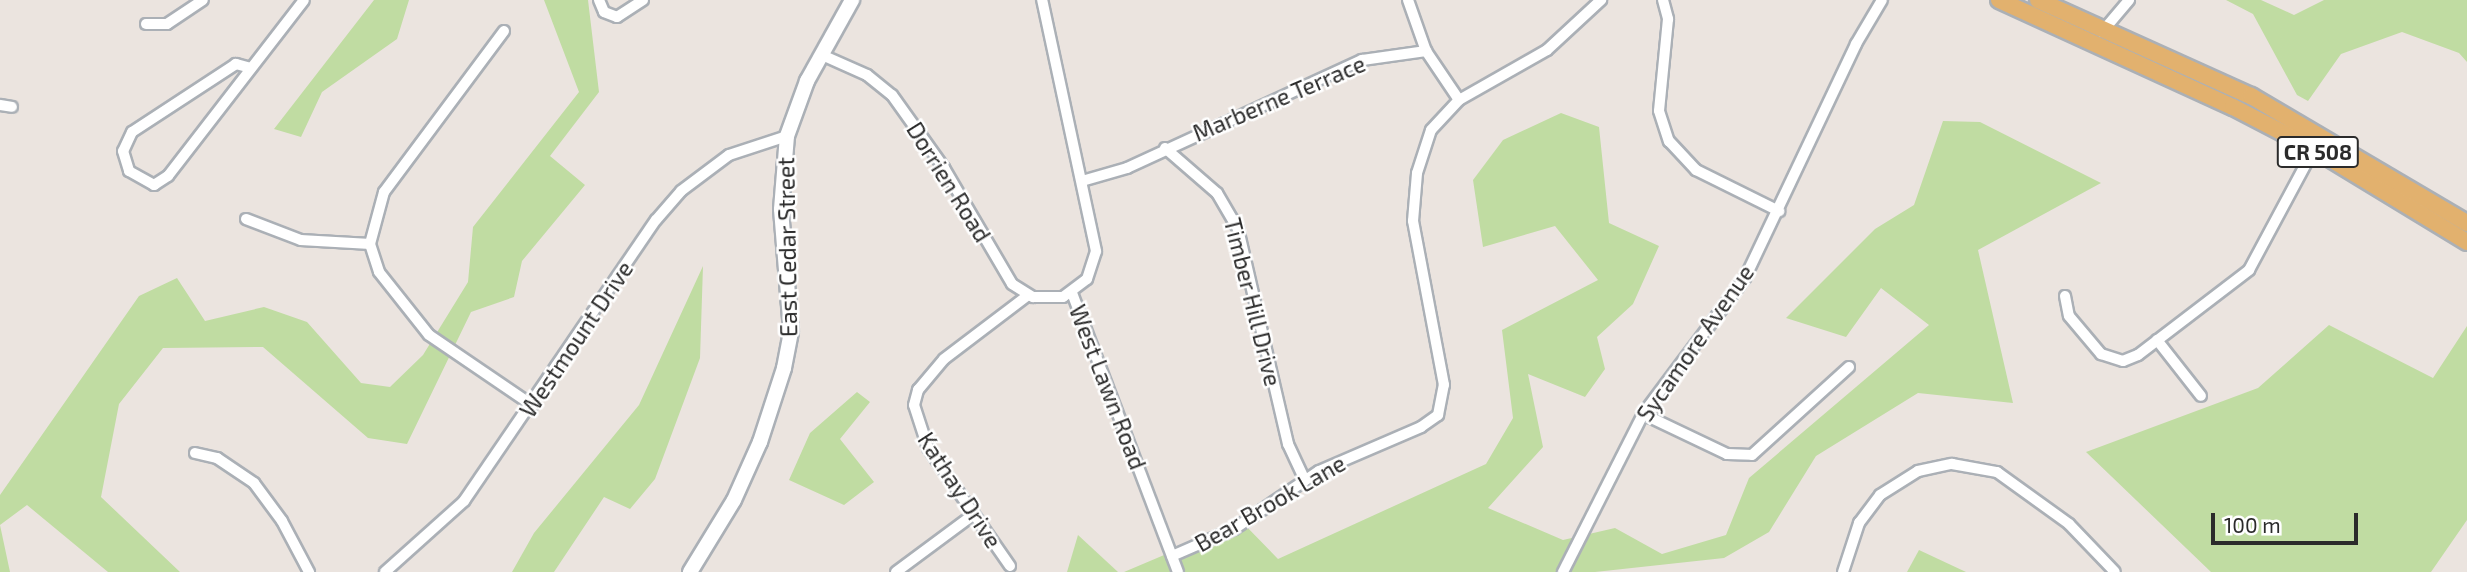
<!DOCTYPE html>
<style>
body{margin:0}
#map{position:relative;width:2467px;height:572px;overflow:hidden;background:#ebe4df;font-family:"Exo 2",sans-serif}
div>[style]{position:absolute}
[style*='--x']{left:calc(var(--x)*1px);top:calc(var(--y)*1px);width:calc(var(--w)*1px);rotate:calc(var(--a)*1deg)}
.green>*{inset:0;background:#c0dca2}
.roads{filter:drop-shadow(2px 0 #abb0b6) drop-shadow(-2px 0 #abb0b6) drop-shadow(0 2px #abb0b6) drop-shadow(0 -2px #abb0b6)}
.minor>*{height:10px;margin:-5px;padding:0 5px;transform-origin:5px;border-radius:5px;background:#fff}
.secondary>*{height:14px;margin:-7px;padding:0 7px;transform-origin:7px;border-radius:7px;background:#fff}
.primary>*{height:16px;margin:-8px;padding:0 8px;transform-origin:8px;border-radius:8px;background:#e2b16e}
span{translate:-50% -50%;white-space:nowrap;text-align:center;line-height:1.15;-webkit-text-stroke:5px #fff;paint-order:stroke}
.shield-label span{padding:2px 5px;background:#fff;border:2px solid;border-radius:5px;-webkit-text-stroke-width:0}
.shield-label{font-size:21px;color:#2b2b2b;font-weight:700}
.street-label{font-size:23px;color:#2b2b2b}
.scale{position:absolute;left:2211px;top:513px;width:147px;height:32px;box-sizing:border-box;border:4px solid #2b2b2b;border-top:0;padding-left:9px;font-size:21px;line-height:24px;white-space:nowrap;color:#2b2b2b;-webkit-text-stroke:5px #fff;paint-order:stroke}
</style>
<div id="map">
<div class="green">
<div style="clip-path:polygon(374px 0,409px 0,397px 39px,322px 92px,301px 137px,274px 129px)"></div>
<div style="clip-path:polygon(544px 0,588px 0,599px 92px,550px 156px,585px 185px,522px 261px,514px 297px,471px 312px,407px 444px,368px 438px,263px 347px,163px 348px,119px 404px,101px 497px,180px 572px,108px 572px,27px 505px,0 525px,10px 572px,0 572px,0 495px,139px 296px,177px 278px,205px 321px,264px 307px,307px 322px,361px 383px,390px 387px,423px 355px,468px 282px,473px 227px,579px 92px)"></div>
<div style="clip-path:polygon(2226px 0,2261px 0,2294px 15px,2324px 0,2467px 0,2467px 62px,2459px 53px,2402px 32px,2341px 54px,2308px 101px,2297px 95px,2253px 14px)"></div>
<div style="clip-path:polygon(1561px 113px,1599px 127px,1609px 223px,1659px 246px,1633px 304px,1597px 337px,1605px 369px,1585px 397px,1528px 374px,1543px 447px,1488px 508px,1563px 540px,1615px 528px,1662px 554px,1726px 535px,1749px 478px,1929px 325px,1881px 288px,1846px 337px,1786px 318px,1875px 229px,1914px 205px,1943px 121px,1980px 122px,2101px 183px,1978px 250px,2013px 403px,1918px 393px,1816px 456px,1769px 532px,1724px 558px,1595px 572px,1124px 572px,1242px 522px,1278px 559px,1486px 464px,1513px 418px,1502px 330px,1598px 280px,1555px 226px,1483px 247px,1473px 180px,1503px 140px)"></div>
<div style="clip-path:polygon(703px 266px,700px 358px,655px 479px,630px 509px,604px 497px,554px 572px,512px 572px,534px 533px,639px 405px)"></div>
<div style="clip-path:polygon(2329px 325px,2433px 378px,2467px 326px,2467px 520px,2431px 572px,2211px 572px,2086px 452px,2258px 388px)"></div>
<div style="clip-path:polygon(857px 392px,870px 402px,840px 439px,874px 482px,844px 505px,789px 480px,810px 433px)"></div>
<div style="clip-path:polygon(1078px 535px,1118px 572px,1067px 572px)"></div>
<div style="clip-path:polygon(1919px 550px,1966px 572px,1907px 572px)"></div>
</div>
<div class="roads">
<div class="minor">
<div style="--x:599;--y:0;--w:13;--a:67"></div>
<div style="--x:604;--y:12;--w:14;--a:21"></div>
<div style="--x:617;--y:17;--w:31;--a:-33"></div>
<div style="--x:1408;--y:0;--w:54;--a:70.6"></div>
<div style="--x:1426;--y:51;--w:59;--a:56"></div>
<div style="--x:1663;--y:0;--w:20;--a:75"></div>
<div style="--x:1668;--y:19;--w:92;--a:95.6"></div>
<div style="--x:1659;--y:111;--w:32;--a:72"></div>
<div style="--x:1669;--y:141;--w:40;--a:47"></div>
<div style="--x:1696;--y:170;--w:93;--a:26.3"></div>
<div style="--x:146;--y:24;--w:21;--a:0"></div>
<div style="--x:167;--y:24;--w:43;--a:-33.7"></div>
<div style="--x:504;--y:31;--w:201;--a:126.7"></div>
<div style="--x:384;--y:192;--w:54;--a:105.1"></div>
<div style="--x:370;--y:244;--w:29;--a:72"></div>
<div style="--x:379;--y:272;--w:80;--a:51.6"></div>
<div style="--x:429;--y:335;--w:125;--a:34.2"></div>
<div style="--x:2102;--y:32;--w:42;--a:-49.8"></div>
<div style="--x:822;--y:55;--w:49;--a:24"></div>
<div style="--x:867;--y:75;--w:32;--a:39"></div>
<div style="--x:892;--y:95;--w:90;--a:54.5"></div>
<div style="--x:944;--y:168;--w:134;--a:59.6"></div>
<div style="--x:1012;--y:284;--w:25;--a:32"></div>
<div style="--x:1033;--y:297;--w:30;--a:0"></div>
<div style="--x:1063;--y:297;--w:30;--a:-37"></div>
<div style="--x:1087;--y:279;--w:29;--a:-72"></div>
<div style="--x:1096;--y:251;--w:257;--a:-102.1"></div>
<div style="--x:251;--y:68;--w:16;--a:-165"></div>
<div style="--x:236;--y:64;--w:124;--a:146.8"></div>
<div style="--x:132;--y:132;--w:21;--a:115"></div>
<div style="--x:123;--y:151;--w:21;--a:73"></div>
<div style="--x:129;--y:171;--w:29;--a:29"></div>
<div style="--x:154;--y:185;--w:17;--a:-33"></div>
<div style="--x:168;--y:176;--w:222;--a:-52.3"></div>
<div style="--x:0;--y:105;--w:12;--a:9"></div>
<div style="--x:1165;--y:148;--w:69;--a:40.9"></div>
<div style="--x:1217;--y:193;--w:42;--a:59.7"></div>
<div style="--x:1238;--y:229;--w:221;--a:76.9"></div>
<div style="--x:1288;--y:444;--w:40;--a:65"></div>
<div style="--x:1082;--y:181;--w:47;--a:-16.1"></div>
<div style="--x:1127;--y:168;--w:259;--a:-24.7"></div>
<div style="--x:1362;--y:60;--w:65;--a:-8"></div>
<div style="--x:246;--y:219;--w:59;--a:20.9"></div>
<div style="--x:301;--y:240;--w:69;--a:3.3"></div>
<div style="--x:1072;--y:293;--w:298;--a:69.2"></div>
<div style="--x:2065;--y:296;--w:20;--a:79"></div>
<div style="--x:2069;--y:316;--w:50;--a:49.9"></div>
<div style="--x:2101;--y:354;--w:23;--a:18"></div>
<div style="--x:2123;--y:361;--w:16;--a:-22"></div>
<div style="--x:2138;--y:355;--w:140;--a:-37.4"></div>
<div style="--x:2249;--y:270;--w:142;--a:-61.8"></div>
<div style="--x:2157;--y:340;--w:71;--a:51.8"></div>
<div style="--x:1643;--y:414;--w:93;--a:25.5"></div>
<div style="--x:1727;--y:454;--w:25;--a:2"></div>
<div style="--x:1752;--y:455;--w:131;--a:-42.2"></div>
<div style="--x:195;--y:453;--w:23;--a:13"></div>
<div style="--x:217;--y:458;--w:45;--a:34"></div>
<div style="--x:254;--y:483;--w:47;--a:53.6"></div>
<div style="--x:282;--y:521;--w:58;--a:62.1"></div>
<div style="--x:1172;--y:556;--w:68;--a:-23.5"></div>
<div style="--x:1234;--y:529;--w:103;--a:-34.3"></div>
<div style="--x:1319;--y:471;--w:111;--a:-23.3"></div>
<div style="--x:1421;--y:427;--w:21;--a:-35"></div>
<div style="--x:1438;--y:415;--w:31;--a:-79"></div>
<div style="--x:1444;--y:385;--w:167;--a:-100.7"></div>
<div style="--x:1413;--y:221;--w:48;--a:-85.2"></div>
<div style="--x:1417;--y:173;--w:45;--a:-72"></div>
<div style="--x:1431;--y:130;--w:41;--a:-47"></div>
<div style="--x:1459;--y:100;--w:101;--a:-29.6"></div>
<div style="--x:1547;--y:50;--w:74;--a:-42.8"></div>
<div style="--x:1010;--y:566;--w:144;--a:-124.8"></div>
<div style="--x:928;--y:448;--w:45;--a:-108"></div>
<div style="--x:914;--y:405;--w:16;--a:-75"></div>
<div style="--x:918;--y:390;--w:40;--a:-50"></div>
<div style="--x:944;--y:359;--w:104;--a:-37.2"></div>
<div style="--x:385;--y:572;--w:106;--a:-41.9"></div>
<div style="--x:464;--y:501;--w:340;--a:-55.7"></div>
<div style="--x:656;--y:220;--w:38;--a:-49"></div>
<div style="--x:681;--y:191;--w:60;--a:-36.9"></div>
<div style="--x:729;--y:155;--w:61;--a:-18.1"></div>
<div style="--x:896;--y:572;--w:97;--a:-36.6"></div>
<div style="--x:1563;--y:572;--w:177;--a:-63.1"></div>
<div style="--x:1643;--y:414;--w:170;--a:-53.1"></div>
<div style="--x:1745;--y:278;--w:259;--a:-64.6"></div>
<div style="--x:1856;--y:44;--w:51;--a:-59.4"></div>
<div style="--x:1843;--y:572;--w:52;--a:-71.9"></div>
<div style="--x:1859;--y:523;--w:35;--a:-53"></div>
<div style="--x:1880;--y:495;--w:45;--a:-32.3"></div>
<div style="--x:1918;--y:471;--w:35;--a:-12"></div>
<div style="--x:1952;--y:464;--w:46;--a:10.1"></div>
<div style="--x:1997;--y:472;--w:89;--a:35.8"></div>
<div style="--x:2069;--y:524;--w:66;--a:46.2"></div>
</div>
<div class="secondary">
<div style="--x:690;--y:572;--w:84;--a:-58.6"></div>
<div style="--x:734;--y:500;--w:64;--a:-65.9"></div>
<div style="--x:760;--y:442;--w:78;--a:-72"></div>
<div style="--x:784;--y:368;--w:38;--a:-79"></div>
<div style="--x:791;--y:331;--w:122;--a:-94.7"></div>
<div style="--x:781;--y:209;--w:73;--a:-85.3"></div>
<div style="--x:787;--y:136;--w:59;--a:-70"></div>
<div style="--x:807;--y:81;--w:93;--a:-60.9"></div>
</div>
<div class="primary">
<div style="--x:1999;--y:0;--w:257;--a:24.6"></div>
<div style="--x:2233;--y:107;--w:91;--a:27.4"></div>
<div style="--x:2314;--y:149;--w:179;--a:31.3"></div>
<div style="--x:2038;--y:0;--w:234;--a:24.3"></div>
<div style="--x:2251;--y:96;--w:251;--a:30.5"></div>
</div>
</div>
<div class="shield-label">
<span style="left:2318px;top:152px">CR 508</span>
</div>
<div class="street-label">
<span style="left:1279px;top:98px;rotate:-23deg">Marberne Terrace</span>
<span style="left:949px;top:182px;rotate:58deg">Dorrien Road</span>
<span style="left:787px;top:247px;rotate:-91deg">East Cedar Street</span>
<span style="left:1253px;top:302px;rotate:76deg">Timber Hill Drive</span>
<span style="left:576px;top:339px;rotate:-56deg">Westmount Drive</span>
<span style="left:1695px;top:343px;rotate:-55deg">Sycamore Avenue</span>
<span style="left:1108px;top:387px;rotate:69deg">West Lawn Road</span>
<span style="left:960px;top:490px;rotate:57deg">Kathay Drive</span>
<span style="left:1270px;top:503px;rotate:-30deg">Bear Brook Lane</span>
</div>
<div class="scale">100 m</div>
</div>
